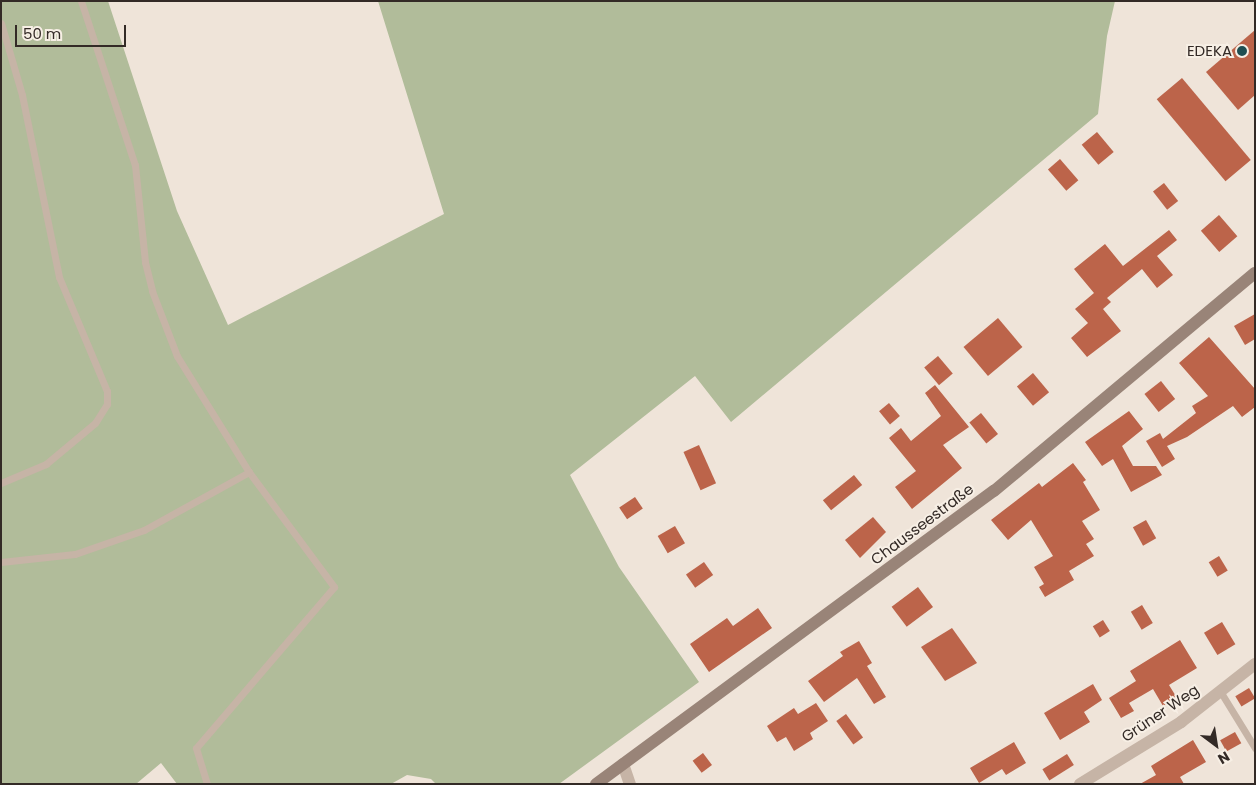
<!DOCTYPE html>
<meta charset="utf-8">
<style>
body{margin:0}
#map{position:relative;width:1256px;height:785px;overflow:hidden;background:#efe4d9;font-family:Poppins,sans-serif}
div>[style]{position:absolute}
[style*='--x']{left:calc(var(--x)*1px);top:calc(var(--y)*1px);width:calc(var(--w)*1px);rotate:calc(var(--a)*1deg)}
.green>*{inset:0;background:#b1bc9a}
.building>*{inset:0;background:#bc644a;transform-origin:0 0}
.lane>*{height:7px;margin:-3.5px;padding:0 3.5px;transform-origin:3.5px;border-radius:3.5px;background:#c6b4a6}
.street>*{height:12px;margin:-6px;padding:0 6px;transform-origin:6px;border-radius:6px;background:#c6b4a6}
.secondary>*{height:12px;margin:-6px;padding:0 6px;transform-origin:6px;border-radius:6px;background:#998478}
.dots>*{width:14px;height:14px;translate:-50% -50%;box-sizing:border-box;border:2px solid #f7efe5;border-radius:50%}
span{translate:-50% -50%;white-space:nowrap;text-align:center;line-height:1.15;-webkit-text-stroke:4px #f7efe5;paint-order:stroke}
.poi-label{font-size:15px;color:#332a26}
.right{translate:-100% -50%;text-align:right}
.street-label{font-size:15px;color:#332a26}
.frame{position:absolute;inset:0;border:2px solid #332a26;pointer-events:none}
.north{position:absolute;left:1191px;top:720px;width:50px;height:50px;-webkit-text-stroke:4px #f7efe5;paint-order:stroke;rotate:149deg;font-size:14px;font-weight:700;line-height:20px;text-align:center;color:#332a26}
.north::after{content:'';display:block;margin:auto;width:18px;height:22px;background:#332a26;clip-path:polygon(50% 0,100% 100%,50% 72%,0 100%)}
.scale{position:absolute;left:15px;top:25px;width:111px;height:22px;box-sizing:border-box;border:2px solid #332a26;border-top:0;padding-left:6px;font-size:15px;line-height:18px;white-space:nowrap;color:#332a26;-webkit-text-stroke:4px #f7efe5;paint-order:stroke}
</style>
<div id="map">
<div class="green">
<div style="clip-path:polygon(1px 1px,108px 1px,177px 211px,228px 325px,444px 214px,378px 1px,1115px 1px,1107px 36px,1098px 114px,731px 422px,695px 376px,570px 475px,619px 567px,699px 682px,559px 784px,436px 784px,431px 779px,407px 775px,391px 784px,177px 784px,161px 763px,136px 784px,1px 784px)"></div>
</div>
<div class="building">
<div style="clip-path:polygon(1255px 30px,1255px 95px,1238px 110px,1206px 72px)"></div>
<div style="left:1182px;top:78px;width:107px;height:33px;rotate:50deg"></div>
<div style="left:1097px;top:132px;width:26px;height:20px;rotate:50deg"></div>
<div style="left:1060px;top:159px;width:28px;height:16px;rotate:49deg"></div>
<div style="left:1164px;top:183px;width:23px;height:14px;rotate:52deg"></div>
<div style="left:1219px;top:215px;width:28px;height:24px;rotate:49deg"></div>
<div style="clip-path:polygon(1169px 230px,1177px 240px,1157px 256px,1173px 275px,1157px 288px,1142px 269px,1107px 298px,1111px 302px,1103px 309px,1121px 331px,1087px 357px,1071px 338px,1088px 323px,1075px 309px,1094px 293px,1074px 269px,1105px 244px,1123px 266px)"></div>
<div style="clip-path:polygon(1255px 314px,1255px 339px,1245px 345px,1234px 326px)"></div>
<div style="left:998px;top:318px;width:38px;height:45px;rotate:50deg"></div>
<div style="clip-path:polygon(1209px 337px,1255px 389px,1255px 407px,1242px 417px,1233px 406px,1187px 437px,1167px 446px,1175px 459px,1162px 467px,1146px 441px,1160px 433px,1163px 439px,1196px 413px,1192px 406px,1208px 396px,1179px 363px)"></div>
<div style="left:938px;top:356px;width:23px;height:18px;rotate:50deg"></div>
<div style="left:1033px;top:373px;width:25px;height:21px;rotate:50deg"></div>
<div style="left:1161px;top:381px;width:23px;height:21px;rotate:52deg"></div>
<div style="clip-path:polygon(935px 385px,969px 427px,943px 445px,962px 468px,912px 509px,895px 487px,916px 471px,889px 438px,901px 428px,911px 441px,941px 416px,925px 393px)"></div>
<div style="left:889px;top:403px;width:17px;height:13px;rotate:50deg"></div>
<div style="clip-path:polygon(1129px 411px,1143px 429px,1122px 446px,1133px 466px,1156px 466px,1162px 475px,1131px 492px,1113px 459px,1102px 466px,1085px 442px)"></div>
<div style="left:981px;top:413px;width:27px;height:15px;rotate:51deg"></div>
<div style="left:699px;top:445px;width:42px;height:17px;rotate:66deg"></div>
<div style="clip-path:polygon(1073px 463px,1086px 480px,1083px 482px,1100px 510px,1082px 521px,1094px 539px,1086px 544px,1094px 556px,1069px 571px,1074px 580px,1045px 597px,1039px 587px,1044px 584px,1034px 567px,1053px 556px,1031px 520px,1008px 540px,991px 520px,1039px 483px,1042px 487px)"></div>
<div style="left:854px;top:475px;width:13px;height:40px;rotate:51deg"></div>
<div style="left:635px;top:497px;width:14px;height:19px;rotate:56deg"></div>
<div style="clip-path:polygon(873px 517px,886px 532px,860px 558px,845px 540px)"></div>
<div style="left:1146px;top:520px;width:21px;height:15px;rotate:61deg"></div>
<div style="left:675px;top:526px;width:20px;height:20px;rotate:60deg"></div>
<div style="left:1219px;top:556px;width:17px;height:12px;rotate:59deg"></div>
<div style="left:704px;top:562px;width:16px;height:22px;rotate:55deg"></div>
<div style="left:918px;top:587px;width:25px;height:33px;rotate:53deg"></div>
<div style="left:1142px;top:605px;width:21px;height:13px;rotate:59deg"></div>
<div style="clip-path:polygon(758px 608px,772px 628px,709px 672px,690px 644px,727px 618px,733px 626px)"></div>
<div style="left:1103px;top:620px;width:13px;height:12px;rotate:58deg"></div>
<div style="left:1222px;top:622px;width:26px;height:21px;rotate:59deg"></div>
<div style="clip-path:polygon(952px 628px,977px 663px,945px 681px,921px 647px)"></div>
<div style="clip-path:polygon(1180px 640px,1197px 668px,1169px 685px,1177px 698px,1163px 706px,1153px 689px,1129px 703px,1134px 711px,1121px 718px,1109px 698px,1136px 681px,1130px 671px)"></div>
<div style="clip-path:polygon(859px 641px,872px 663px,867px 666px,886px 697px,874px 704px,857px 678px,824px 702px,808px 681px,843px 656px,840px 652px)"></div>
<div style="clip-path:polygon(1093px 684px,1102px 700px,1084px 712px,1090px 722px,1060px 740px,1044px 713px)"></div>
<div style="left:1249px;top:688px;width:12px;height:16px;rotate:59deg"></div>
<div style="clip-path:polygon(816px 703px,828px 721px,810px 733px,813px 739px,794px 751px,786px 737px,777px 742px,767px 726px,794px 708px,798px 714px)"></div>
<div style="left:846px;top:714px;width:29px;height:12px;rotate:54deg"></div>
<div style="left:1235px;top:732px;width:13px;height:17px;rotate:61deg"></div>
<div style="clip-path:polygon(1193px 740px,1206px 762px,1180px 777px,1184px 784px,1140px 784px,1156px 775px,1151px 766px)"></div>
<div style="clip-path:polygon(1014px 742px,1026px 763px,1006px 775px,1002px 769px,979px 783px,970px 768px)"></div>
<div style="left:703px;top:753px;width:15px;height:13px;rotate:53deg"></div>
<div style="left:1067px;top:754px;width:13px;height:29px;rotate:58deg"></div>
</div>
<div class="lane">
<div style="--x:81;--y:1;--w:173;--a:71.8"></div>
<div style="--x:135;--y:165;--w:98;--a:84.1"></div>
<div style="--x:145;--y:262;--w:30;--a:76"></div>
<div style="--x:152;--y:291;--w:70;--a:69"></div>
<div style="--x:177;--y:356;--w:137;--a:58.2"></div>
<div style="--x:249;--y:472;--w:143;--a:53.5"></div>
<div style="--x:334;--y:587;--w:212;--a:130.6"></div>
<div style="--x:196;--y:748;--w:38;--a:73"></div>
<div style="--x:1;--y:23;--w:75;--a:73.7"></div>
<div style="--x:22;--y:95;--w:186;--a:78.5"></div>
<div style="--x:59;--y:277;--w:124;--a:67.2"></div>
<div style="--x:107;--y:391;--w:13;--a:90"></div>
<div style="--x:107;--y:404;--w:22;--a:122"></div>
<div style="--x:95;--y:423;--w:64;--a:140.1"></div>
<div style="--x:46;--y:464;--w:49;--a:157.1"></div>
<div style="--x:1;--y:562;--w:74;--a:-6.2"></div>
<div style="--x:75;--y:554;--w:73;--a:-19.2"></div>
<div style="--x:144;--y:530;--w:120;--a:-28.9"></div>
<div style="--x:1220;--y:691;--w:67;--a:58.4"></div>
</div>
<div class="street">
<div style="--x:623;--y:764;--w:21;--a:71"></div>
<div style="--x:1080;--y:784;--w:119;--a:-31.5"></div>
<div style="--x:1181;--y:722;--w:94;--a:-38.1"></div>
</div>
<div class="secondary">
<div style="--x:596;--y:784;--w:494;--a:-36.4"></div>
<div style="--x:994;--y:491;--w:340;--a:-39.9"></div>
</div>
<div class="dots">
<div style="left:1242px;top:51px;background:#1f4e51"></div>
</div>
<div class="poi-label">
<span class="right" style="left:1232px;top:51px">EDEKA</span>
</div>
<div class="street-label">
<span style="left:922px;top:524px;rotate:-37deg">Chausseestraße</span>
<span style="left:1160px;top:713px;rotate:-34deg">Grüner Weg</span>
</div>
<div class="frame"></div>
<div class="north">N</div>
<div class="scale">50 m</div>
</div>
